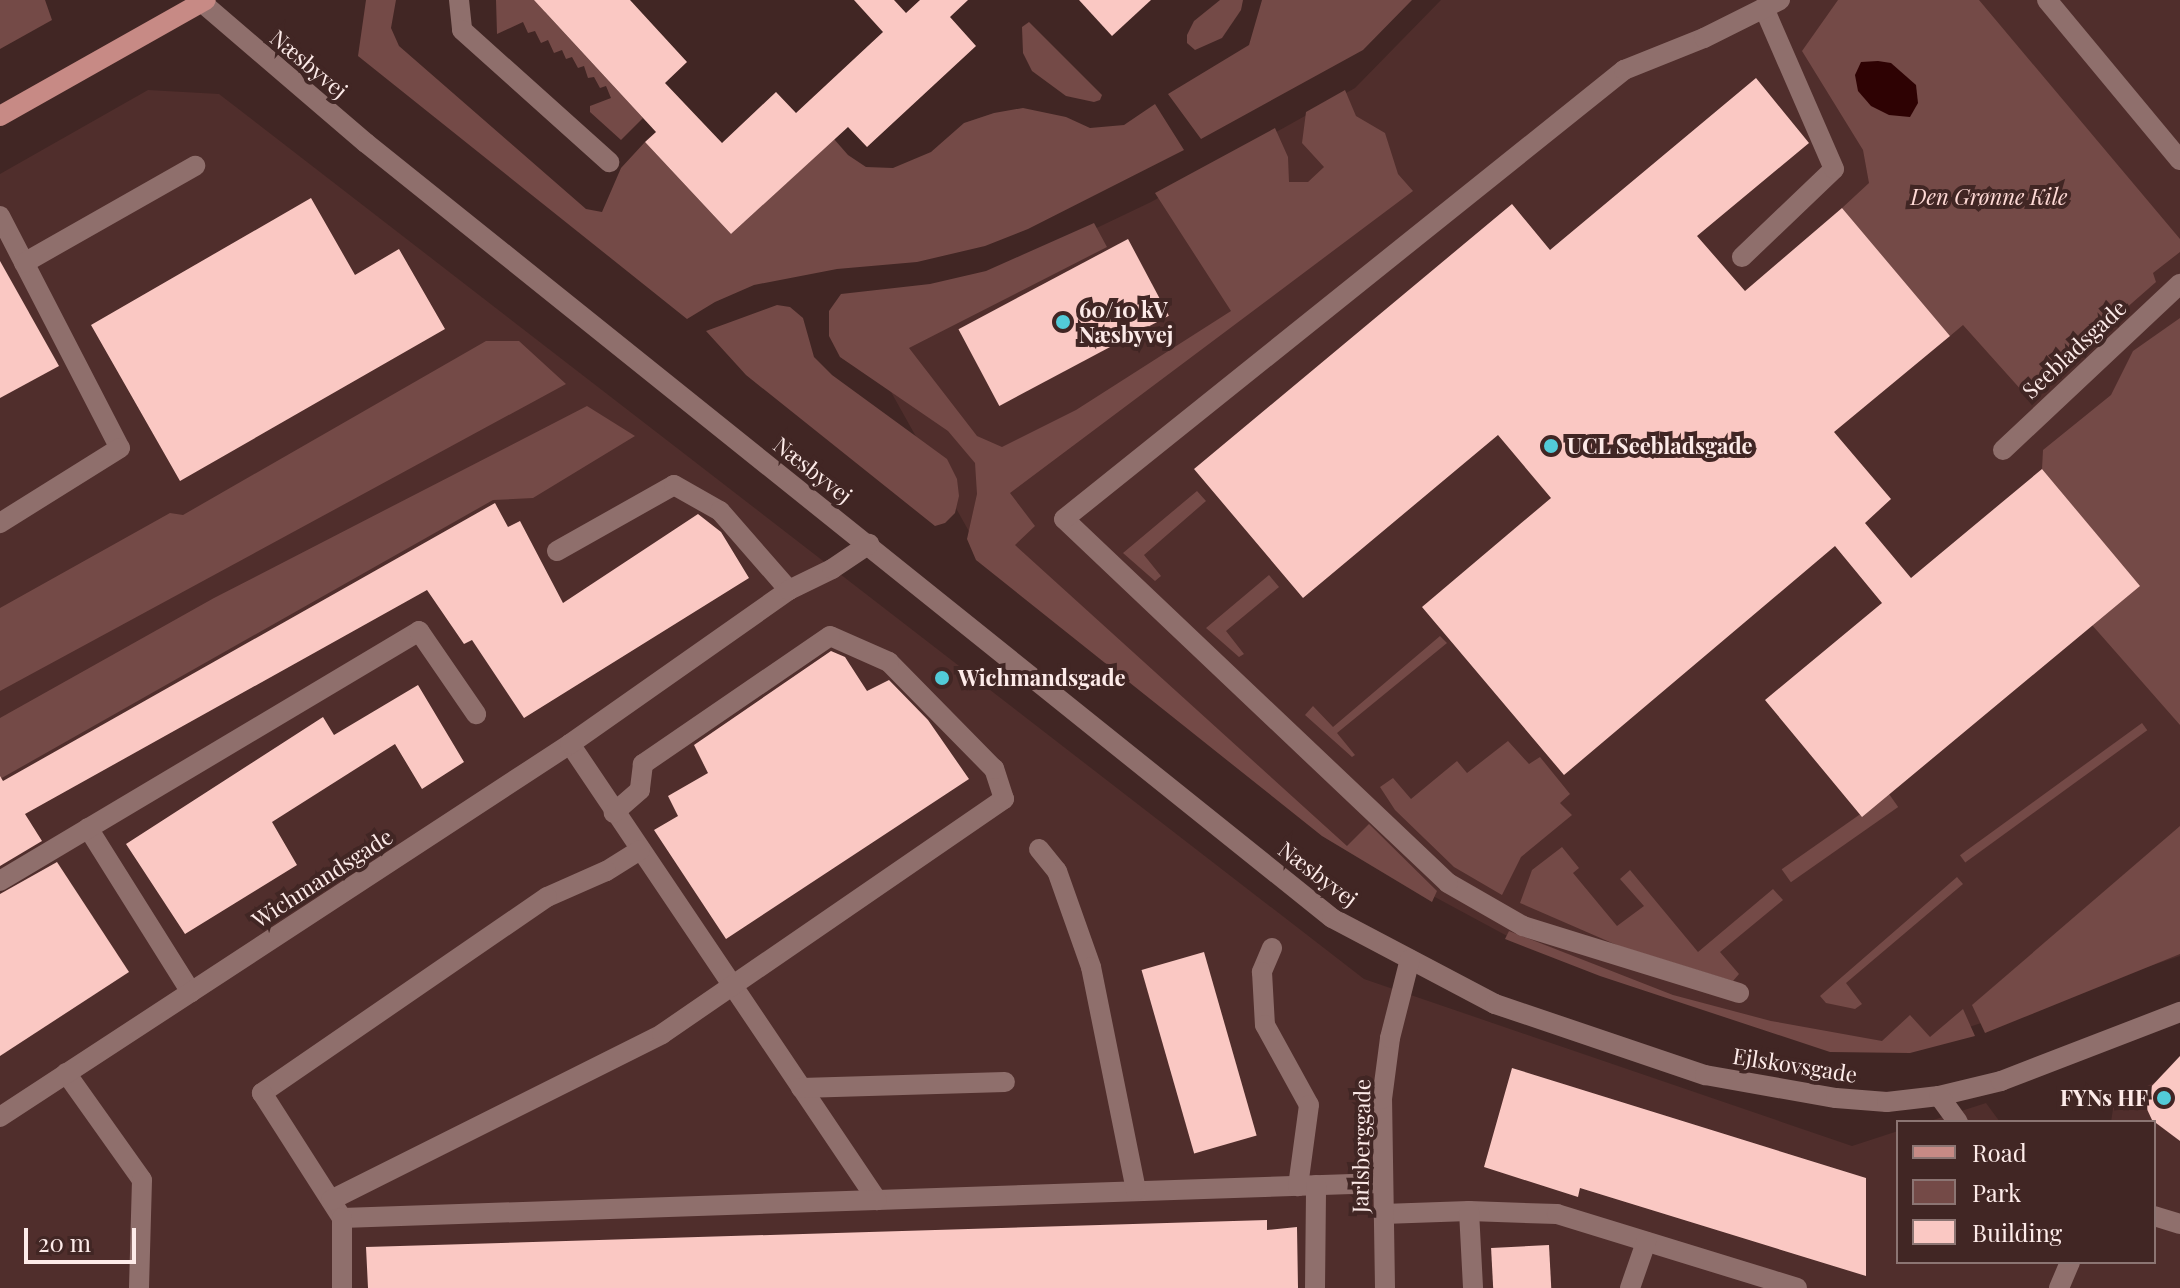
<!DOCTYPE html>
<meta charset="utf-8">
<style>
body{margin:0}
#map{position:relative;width:2180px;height:1288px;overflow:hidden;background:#412624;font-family:"Playfair Display",serif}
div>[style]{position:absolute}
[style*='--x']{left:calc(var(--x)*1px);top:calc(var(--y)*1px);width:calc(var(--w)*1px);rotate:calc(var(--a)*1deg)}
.built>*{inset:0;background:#502e2c}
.green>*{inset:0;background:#744a47;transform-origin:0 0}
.water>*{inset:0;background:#2e0203}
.building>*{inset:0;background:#fac8c3;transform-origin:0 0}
.minor>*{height:20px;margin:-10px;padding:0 10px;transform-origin:10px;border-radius:10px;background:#8f6f6c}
.major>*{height:20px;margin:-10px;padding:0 10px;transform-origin:10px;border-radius:10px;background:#c78a85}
.dots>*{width:22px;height:22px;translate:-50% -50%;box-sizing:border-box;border:4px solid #412624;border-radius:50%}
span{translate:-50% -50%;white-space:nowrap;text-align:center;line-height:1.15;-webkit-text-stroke:8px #412624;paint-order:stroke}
.street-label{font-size:22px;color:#fdebe9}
.park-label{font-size:22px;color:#ffdad6;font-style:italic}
.poi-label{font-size:22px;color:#fdebe9;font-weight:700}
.left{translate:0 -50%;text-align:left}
.right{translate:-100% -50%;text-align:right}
.legend{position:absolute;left:1896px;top:1120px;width:260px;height:144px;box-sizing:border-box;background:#412624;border:2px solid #8c7573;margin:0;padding:10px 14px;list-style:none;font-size:24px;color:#fdebe9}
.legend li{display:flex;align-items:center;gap:16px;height:40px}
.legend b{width:40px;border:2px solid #8c7573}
.scale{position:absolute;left:24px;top:1228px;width:112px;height:36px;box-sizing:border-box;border:4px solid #fdebe9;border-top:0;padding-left:10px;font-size:24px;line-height:28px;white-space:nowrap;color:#fdebe9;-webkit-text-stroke:6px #412624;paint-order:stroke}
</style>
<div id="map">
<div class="built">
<div style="clip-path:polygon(1441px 0,2180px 0,2180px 956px,1904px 1049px,1723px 1014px,1509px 937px,1344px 848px,981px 553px,862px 340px,1151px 202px,1355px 88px)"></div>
<div style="clip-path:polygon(148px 90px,219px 94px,1364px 979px,1852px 1146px,1898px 1131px,1898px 1262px,2154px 1262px,2154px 1122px,2111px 1122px,2114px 1102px,2180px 1070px,2180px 1288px,0 1288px,0 174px)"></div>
<div style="clip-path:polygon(1986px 1103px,2000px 1122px,1927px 1122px)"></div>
</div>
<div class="green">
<div style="clip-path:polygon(0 0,45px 0,52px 20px,0 49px)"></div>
<div style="clip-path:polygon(366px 0,396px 0,391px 28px,399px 46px,586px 209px,602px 212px,621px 168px,645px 142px,731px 234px,834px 139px,848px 155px,866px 167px,893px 168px,931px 152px,964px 123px,994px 113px,1023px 108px,1066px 117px,1090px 128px,1124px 125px,1155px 104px,1184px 150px,1028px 229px,985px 246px,917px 262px,837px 269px,754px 285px,715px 302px,687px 319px,358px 56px)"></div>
<div style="clip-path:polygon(496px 0,558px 0,545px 12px,643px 118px,621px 140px,590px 112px,590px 106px,611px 98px,606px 86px,600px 88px,594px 77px,588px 78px,584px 66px,578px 68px,572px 57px,566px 59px,562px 50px,554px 53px,548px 40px,541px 43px,535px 31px,528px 33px,523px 22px,497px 34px)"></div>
<div style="clip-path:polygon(1220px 0,1243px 0,1241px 10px,1222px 38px,1195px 50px,1187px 43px,1187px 35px,1194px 21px)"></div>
<div style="clip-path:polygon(1262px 0,1412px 0,1363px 50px,1201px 139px,1168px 94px,1249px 45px)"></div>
<div style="clip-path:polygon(1838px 0,1979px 0,2180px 239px,2180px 252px,2153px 273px,2156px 282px,2076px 352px,2023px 392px,1963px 325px,1950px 336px,1842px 208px,1869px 183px,1863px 150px,1802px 51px)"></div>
<div style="clip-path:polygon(1029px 22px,1102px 95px,1100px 100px,1094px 102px,1066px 96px,1032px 71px,1023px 53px,1022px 27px)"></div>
<div style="clip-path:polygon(1345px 90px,1356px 116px,1385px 133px,1398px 174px,1413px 191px,1010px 493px,1035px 526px,1015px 545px,1347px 846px,1369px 824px,1437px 891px,1432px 902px,1322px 836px,976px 560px,967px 539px,977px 494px,975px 463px,948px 431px,840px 357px,829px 336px,829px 311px,841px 294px,930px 284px,986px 271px,1094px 223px,1107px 247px,909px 348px,977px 436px,1002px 447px,1076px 410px,1231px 311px,1155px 193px,1275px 128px,1288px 157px,1289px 182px,1308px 182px,1324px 167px,1302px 143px,1306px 112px)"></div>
<div style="clip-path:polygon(777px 305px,790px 307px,803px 318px,814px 357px,832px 375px,947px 459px,957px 479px,959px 496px,955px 513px,945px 523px,935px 526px,746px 375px,706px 331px)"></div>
<div style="clip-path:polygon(2180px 318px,2180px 725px,2092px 625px,2139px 586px,2042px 469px,2043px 450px,2111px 395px,2133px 351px)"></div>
<div style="clip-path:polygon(486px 341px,519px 341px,566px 384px,0 691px,0 608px,170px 513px,183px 515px)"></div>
<div style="clip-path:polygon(587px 406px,635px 436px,533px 498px,493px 500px,0 779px,0 718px,214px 598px)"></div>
<div style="clip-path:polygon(1197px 491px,1206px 501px,1144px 555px,1161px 576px,1155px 581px,1123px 553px)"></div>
<div style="clip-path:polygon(1269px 575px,1279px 587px,1226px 631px,1244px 654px,1239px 657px,1206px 628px)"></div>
<div style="clip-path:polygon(1440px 636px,1447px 643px,1337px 733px,1355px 755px,1352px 757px,1305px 715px,1313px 706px,1333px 727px)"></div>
<div style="left:2142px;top:723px;width:9px;height:225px;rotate:54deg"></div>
<div style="clip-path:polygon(1508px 741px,1529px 764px,1540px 757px,1570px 794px,1560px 803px,1572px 815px,1521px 857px,1502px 895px,1454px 867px,1395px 810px,1380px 787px,1393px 778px,1411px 799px,1457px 761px,1467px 773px)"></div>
<div style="left:1889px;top:794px;width:16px;height:131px;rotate:55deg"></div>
<div style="clip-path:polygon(2180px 826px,2180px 954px,1985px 1033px,1972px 1005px)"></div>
<div style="clip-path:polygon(1562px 847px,1579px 868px,1573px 873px,1617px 926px,1644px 906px,1620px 879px,1630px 870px,1698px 952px,1773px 889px,1783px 900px,1720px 952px,1739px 974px,1733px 981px,1619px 946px,1520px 903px,1532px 870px)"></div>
<div style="clip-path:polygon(1957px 877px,1963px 884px,1846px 983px,1862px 1004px,1855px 1009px,1826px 1003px,1820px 996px)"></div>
<div style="clip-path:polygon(1509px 931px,1673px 995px,1771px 1021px,1882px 1041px,1910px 1015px,1930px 1037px,1963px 1009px,1975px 1036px,1910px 1053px,1830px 1052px,1600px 976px,1505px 939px)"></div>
</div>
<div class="water">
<div style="clip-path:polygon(1878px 61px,1891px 63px,1916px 85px,1918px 103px,1910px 117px,1889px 115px,1871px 106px,1858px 91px,1855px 75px,1861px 62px)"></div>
</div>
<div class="building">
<div style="clip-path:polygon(534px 0,630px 0,687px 62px,665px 83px,722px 143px,776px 92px,796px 113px,883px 32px,854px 0,894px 0,906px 13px,920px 0,968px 0,950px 17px,976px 46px,867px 147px,848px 127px,731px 234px,645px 142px,656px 132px)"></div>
<div style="clip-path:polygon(1079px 0,1151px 0,1112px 36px)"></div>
<div style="clip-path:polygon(1756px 78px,1809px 143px,1697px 236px,1745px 291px,1842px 208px,1950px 336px,1834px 432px,1891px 499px,1865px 523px,1911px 578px,2042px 469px,2140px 586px,1862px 817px,1765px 700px,1882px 603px,1835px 546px,1564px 775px,1422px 607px,1551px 498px,1498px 435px,1303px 598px,1194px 469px,1512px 204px,1550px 250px)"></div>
<div style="clip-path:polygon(311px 198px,355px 275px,399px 249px,445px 329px,180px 481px,91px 325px)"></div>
<div style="left:1128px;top:239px;width:87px;height:192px;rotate:62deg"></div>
<div style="clip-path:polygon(0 261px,59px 366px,0 398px)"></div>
<div style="clip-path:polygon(495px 503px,508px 527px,520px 521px,563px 603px,698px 514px,721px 532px,749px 578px,524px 718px,472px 640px,464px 644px,427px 590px,25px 814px,42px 841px,0 866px,0 776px,3px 781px)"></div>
<div style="clip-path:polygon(831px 651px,845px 657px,867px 691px,889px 680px,928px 720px,969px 779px,726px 939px,654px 830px,678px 816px,668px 796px,708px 773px,694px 745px)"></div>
<div style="clip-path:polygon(418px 685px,464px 762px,422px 789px,395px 744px,272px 822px,297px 865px,185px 934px,126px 844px,323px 717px,334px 735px)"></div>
<div style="clip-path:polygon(57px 862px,129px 972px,0 1056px,0 894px)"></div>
<div style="left:1204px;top:952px;width:191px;height:65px;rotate:74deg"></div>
<div style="clip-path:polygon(2180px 1056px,2180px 1141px,2152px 1120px,2146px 1107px,2149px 1089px)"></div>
<div style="clip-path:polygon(1512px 1068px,1866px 1178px,1866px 1276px,1580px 1188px,1578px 1197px,1484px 1167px)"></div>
<div style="clip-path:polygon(1267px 1220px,1267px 1230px,1297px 1227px,1298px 1288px,368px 1288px,366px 1247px)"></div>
<div style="left:1549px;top:1245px;width:43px;height:58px;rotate:87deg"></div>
</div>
<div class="minor">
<div style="--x:199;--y:0;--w:220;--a:40.6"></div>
<div style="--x:366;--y:143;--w:1238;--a:38.74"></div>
<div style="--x:1332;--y:918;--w:184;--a:27.8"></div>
<div style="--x:1495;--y:1004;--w:222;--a:18.7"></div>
<div style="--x:1705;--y:1075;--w:133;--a:10"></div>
<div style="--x:1836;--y:1098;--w:51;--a:4.5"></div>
<div style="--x:1887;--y:1102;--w:52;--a:-6.6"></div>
<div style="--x:1939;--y:1096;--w:64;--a:-13.6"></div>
<div style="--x:2001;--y:1081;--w:192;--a:-21.1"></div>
<div style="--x:459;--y:0;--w:30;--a:84"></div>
<div style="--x:462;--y:30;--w:198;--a:41.9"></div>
<div style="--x:2047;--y:0;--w:208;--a:50.3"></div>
<div style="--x:0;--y:216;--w:261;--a:62.7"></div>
<div style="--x:120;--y:448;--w:142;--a:148"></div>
<div style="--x:1742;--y:257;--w:127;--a:-43.7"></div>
<div style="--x:1834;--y:169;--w:176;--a:-113.5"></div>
<div style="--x:24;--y:263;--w:197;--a:-29.6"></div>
<div style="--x:2003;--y:450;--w:243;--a:-43.2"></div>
<div style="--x:557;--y:551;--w:134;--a:-29.4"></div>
<div style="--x:674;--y:485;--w:53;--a:29.5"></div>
<div style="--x:720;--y:511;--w:105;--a:48.9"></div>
<div style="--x:570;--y:744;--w:550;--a:56.05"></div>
<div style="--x:877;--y:1200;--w:505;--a:-1.93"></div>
<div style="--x:88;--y:828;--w:194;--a:57.9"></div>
<div style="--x:1039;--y:849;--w:28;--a:51"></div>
<div style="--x:1057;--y:871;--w:102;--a:70.5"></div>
<div style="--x:1091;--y:967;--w:228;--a:78.6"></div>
<div style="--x:640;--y:850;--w:40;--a:148"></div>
<div style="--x:606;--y:871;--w:64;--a:156.2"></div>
<div style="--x:547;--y:897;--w:346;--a:145.5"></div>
<div style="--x:262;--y:1093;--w:148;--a:57.4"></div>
<div style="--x:342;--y:1218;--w:535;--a:-1.93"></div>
<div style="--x:0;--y:881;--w:488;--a:-30.8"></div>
<div style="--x:419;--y:631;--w:101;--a:55.5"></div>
<div style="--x:1272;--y:948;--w:26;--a:113"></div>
<div style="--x:1262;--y:972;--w:53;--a:86.8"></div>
<div style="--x:1265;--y:1025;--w:91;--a:61.2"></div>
<div style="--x:1309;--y:1105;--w:82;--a:97.7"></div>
<div style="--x:1739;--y:993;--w:226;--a:-162.8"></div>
<div style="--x:1523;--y:926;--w:86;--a:-150.2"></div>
<div style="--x:1448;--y:883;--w:529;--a:-136.53"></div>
<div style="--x:1064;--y:519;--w:718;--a:-38.72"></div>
<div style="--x:1624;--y:70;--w:86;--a:-21.8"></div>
<div style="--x:1704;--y:38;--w:85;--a:-26.6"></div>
<div style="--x:66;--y:1073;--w:131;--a:54.6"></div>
<div style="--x:142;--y:1180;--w:108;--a:91.6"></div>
<div style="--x:801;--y:1088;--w:204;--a:-1.7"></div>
<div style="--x:1939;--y:1096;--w:32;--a:54"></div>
<div style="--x:0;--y:1117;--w:681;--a:-33.2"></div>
<div style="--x:570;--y:744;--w:268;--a:-35.1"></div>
<div style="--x:789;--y:590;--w:48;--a:-26"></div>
<div style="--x:832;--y:569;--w:45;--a:-34"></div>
<div style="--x:331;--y:1200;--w:370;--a:-26.6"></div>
<div style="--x:662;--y:1034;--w:415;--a:-34.5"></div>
<div style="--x:1004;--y:799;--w:32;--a:-108"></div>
<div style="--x:994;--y:769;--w:150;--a:-134.5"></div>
<div style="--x:889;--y:662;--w:64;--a:-156.2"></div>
<div style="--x:830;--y:636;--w:227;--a:145.6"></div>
<div style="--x:643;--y:764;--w:26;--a:97"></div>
<div style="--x:640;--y:790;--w:35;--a:139"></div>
<div style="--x:1469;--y:1211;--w:88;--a:2"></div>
<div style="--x:1557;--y:1214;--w:251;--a:17.1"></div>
<div style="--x:1383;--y:1214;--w:86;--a:-2"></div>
<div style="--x:1469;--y:1211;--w:77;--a:87"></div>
<div style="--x:2154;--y:1216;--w:27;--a:17"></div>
<div style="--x:342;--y:1288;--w:70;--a:-90"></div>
<div style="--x:1315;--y:1288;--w:103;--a:-89.4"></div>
<div style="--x:1385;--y:1288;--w:189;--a:-90.9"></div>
<div style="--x:1382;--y:1099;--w:62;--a:-82.5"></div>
<div style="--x:1390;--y:1038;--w:81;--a:-75.8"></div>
<div style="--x:1630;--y:1288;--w:49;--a:-70.8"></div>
<div style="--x:2059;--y:1288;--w:28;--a:-67"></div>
</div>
<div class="major">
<div style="--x:0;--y:116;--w:236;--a:-29.4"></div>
</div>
<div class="dots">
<div style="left:1063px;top:322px;background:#52cbd8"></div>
<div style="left:1551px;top:446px;background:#52cbd8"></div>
<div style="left:942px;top:678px;background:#52cbd8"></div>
<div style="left:2164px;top:1098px;background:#52cbd8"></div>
</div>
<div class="street-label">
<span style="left:309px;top:64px;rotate:40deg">Næsbyvej</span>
<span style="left:2074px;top:349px;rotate:-43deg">Seebladsgade</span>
<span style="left:813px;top:470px;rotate:38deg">Næsbyvej</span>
<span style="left:1318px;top:874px;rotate:37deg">Næsbyvej</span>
<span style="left:322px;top:878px;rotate:-33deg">Wichmandsgade</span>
<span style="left:1795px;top:1065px;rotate:9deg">Ejlskovsgade</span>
<span style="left:1361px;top:1146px;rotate:-89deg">Jarlsberggade</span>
</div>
<div class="park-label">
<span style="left:1989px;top:197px">Den Grønne Kile</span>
</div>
<div class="poi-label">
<span class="left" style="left:1079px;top:322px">60/10 kV<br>Næsbyvej</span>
<span class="left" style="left:1567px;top:446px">UCL Seebladsgade</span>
<span class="left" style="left:958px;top:678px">Wichmandsgade</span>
<span class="right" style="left:2148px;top:1098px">FYNs HF</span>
</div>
<ul class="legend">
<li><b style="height:10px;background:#c78a85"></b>Road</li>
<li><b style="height:22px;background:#744a47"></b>Park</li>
<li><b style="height:22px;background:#fac8c3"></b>Building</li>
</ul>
<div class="scale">20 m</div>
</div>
